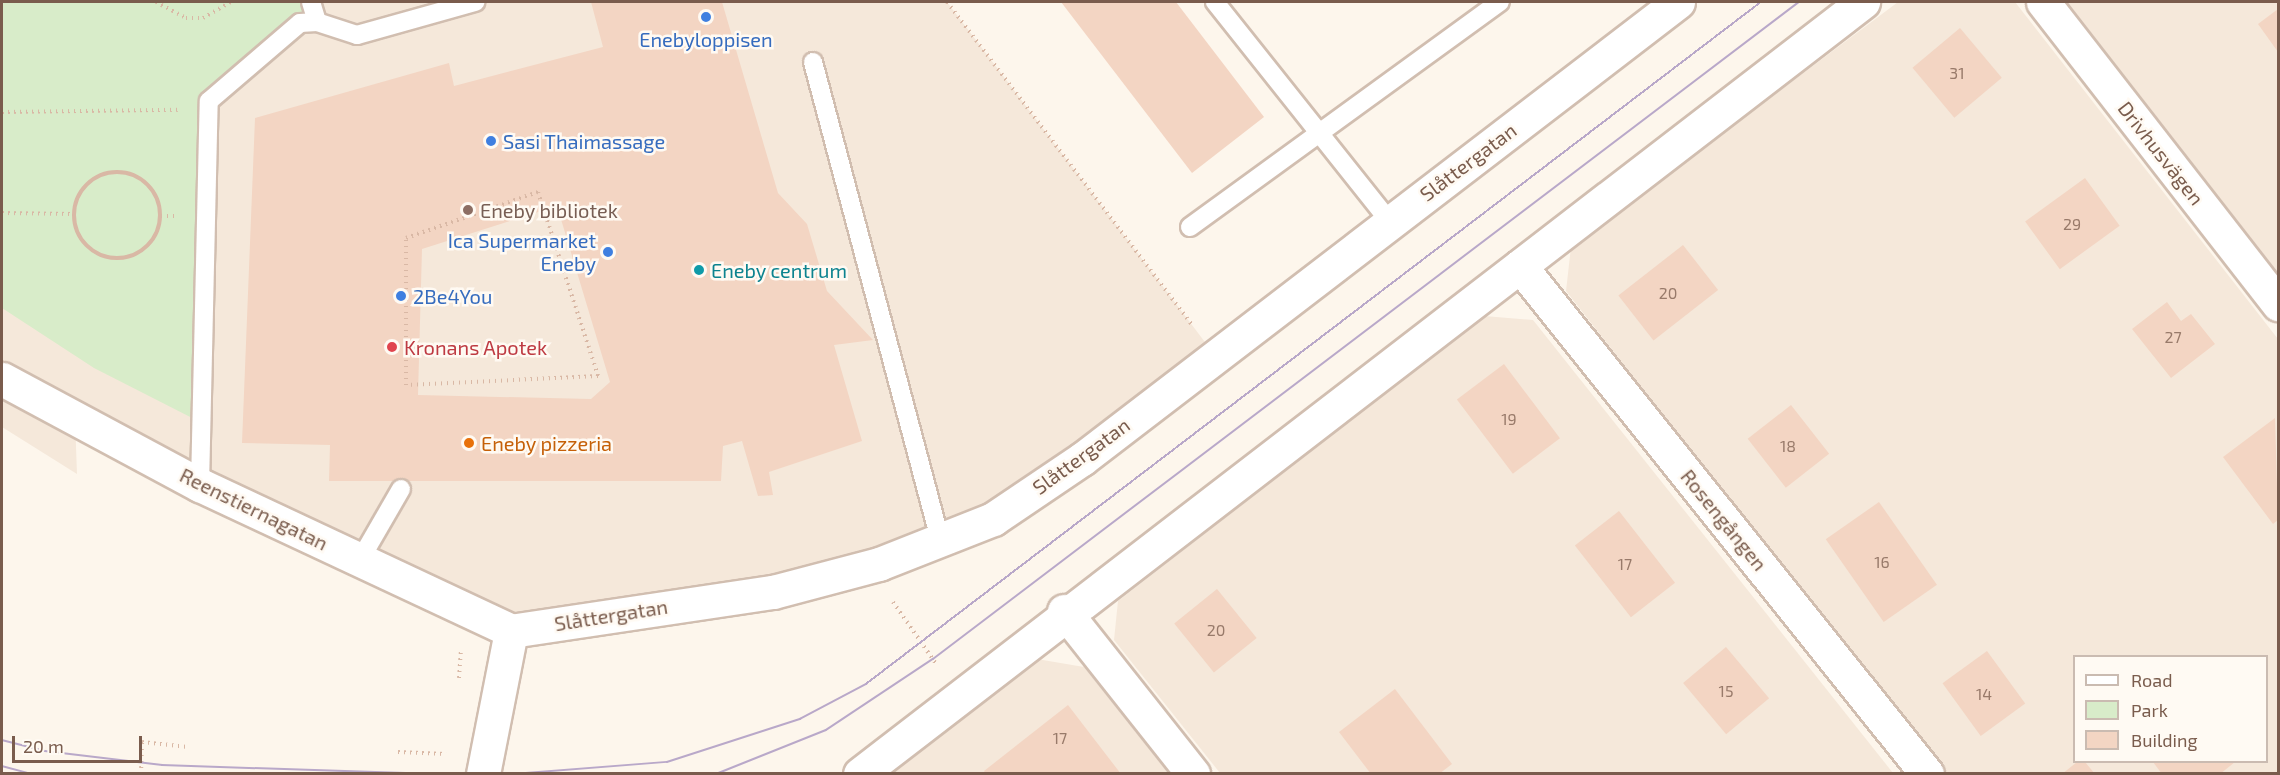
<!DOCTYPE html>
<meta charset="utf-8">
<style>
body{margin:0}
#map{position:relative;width:2280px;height:775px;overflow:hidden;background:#fdf6ec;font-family:"Exo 2",sans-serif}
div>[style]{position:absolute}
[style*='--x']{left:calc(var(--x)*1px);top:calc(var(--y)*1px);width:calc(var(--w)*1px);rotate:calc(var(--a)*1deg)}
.residential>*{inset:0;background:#f5e8da}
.green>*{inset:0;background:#d8ecc9}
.building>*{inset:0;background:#f3d5c3;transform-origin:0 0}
.path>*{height:4px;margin-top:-2px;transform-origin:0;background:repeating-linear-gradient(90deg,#d9b8a5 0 1.5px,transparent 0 6px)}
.path>.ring{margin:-2px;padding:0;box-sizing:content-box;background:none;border:4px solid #d9b8a5;border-radius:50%}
.roads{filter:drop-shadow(2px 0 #d1beb0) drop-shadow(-2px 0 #d1beb0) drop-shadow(0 2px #d1beb0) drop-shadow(0 -2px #d1beb0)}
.service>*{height:18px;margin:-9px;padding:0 9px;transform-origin:9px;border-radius:9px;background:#fff}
.minor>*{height:33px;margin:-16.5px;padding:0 16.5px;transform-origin:16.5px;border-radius:16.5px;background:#fff}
.tram>*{height:1.5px;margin:-0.75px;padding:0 0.75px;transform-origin:0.75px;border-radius:0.75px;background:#b9a8c9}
.dots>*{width:16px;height:16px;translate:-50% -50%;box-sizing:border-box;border:3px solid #fffaf3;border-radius:50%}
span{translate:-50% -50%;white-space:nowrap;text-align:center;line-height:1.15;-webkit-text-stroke:5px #fffaf3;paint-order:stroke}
.number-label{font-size:16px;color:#987a6a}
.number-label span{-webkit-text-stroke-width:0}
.shop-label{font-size:20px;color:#366cbe}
.left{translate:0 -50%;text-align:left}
.right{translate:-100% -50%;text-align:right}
.street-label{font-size:20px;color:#7a5c4d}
.education-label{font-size:20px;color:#785e54}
.culture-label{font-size:20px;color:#0d838f}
.health-label{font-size:20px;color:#be3a42}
.food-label{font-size:20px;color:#c56008}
.frame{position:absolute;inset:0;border:3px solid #7a5c4d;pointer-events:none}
.legend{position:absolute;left:2073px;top:655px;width:195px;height:108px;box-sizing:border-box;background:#fffaf3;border:2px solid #cabbb1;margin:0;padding:8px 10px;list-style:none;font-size:18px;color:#7a5c4d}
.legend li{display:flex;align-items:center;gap:12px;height:30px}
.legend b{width:30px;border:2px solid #cabbb1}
.scale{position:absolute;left:12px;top:736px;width:130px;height:27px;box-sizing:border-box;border:3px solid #7a5c4d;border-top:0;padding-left:8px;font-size:18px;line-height:21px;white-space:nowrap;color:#7a5c4d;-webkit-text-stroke:4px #fffaf3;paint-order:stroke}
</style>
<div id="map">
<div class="residential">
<div style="clip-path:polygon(2px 2px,947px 2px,1214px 354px,940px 540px,511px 631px,75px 419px,77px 474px,2px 427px)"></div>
<div style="clip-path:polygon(evenodd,1898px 2px,2015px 2px,2278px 339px,2278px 773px,1943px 773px,1566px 291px,1571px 247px,1898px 2px,2074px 656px,2266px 656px,2266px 762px,2074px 762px,2074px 656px)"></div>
<div style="clip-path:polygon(2066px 2px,2278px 2px,2278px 276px)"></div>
<div style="clip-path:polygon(1484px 316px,1533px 320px,1893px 773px,1220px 773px,1114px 640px,1118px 601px)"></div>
<div style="clip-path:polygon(1031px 658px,1084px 667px,1169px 773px,881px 774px)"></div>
</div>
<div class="green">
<div style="clip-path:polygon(2px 2px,311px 2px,317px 22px,209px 101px,202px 423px,94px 368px,2px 308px)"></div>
</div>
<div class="building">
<div style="clip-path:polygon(evenodd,591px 2px,722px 2px,778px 193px,807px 224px,827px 291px,873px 340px,834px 345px,862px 441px,769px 472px,773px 495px,758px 496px,742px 441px,723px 446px,721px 481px,329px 481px,330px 445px,242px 443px,255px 118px,449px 63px,454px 86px,603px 47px,591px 2px,557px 206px,610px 382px,591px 399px,418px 395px,422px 249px,557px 206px)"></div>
<div style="clip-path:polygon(1061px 2px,1176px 2px,1264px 117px,1192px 173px)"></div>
<div style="clip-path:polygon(2278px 9px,2278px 52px,2258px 24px)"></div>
<div style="left:1960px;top:28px;width:65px;height:62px;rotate:50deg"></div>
<div style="left:2085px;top:178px;width:59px;height:74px;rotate:54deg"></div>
<div style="left:1683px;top:245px;width:57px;height:82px;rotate:52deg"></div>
<div style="clip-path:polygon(2167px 302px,2181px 321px,2191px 314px,2215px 344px,2171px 378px,2132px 329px)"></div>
<div style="left:1504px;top:364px;width:93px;height:59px;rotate:53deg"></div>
<div style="left:1791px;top:405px;width:62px;height:55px;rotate:52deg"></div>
<div style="clip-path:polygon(2275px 418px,2278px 520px,2273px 524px,2223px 457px)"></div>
<div style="left:1879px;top:502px;width:101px;height:65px;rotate:55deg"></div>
<div style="left:1619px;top:511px;width:91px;height:56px;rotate:52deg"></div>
<div style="left:1217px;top:589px;width:63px;height:55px;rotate:51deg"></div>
<div style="left:1726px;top:647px;width:67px;height:56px;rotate:50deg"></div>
<div style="left:1987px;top:651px;width:65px;height:55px;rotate:54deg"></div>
<div style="clip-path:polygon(1395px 689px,1452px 764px,1439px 774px,1371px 774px,1339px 732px)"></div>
<div style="clip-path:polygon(1068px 705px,1121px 774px,986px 774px,984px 771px)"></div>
<div style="clip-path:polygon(2077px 762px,2085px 762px,2095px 774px,2062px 774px)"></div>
<div style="clip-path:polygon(2153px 762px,2235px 762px,2220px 774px,2162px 774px)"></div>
</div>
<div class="path">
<div style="--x:156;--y:2;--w:34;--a:28"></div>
<div style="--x:186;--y:18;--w:17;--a:0"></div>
<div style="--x:203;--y:18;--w:32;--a:-30"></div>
<div style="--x:947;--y:2;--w:407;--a:52.8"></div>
<div style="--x:2;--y:112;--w:176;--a:-0.7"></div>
<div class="ring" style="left:74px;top:172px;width:82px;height:82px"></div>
<div style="--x:538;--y:192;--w:194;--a:71.9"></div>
<div style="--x:598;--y:376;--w:192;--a:177.3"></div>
<div style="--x:406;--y:385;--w:147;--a:-90"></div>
<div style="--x:406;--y:238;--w:140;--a:-19.2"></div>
<div style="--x:2;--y:213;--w:71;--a:0.8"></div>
<div style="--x:161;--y:216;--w:15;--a:0"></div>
<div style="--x:893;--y:602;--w:77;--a:55.1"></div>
<div style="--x:459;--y:678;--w:26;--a:-86"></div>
<div style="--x:398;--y:752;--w:48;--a:2.4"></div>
<div style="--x:141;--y:774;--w:32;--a:-88"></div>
<div style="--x:142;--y:742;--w:46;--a:6.2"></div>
</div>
<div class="roads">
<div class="service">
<div style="--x:311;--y:2;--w:21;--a:73"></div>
<div style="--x:317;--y:22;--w:42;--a:18"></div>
<div style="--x:357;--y:35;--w:123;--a:-15.6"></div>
<div style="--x:1215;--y:2;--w:281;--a:51.5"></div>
<div style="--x:813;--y:62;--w:495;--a:75.1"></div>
<div style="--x:1190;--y:227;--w:383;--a:-36"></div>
<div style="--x:200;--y:485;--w:384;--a:-88.7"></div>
<div style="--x:209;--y:101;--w:120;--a:-40.6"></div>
<div style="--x:300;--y:23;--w:17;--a:-3"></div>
<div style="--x:360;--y:560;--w:82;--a:-60"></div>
</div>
<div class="minor">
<div style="--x:2043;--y:2;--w:383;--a:52.1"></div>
<div style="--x:1520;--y:266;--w:651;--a:51.3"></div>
<div style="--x:2;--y:379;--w:225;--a:28.2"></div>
<div style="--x:200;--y:485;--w:344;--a:25.1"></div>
<div style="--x:1064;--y:611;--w:208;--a:51.6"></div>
<div style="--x:483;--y:774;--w:146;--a:-78.9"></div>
<div style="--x:511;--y:631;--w:265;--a:-8.5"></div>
<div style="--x:773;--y:592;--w:110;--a:-14.8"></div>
<div style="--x:879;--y:564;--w:123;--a:-21.5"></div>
<div style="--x:993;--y:519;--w:107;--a:-34"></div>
<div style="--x:1082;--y:459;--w:751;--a:-37.48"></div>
<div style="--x:860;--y:774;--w:1266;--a:-37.59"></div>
</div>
</div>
<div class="tram">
<div style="--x:2;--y:740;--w:44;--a:14.3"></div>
<div style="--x:45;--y:751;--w:118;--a:6.8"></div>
<div style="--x:162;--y:765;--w:274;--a:1.9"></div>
<div style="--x:2;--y:766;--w:30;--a:15"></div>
<div style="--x:513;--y:774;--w:154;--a:-4.5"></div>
<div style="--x:667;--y:762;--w:140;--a:-17.9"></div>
<div style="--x:800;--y:719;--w:75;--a:-27.9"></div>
<div style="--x:866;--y:684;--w:1125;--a:-37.31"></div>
<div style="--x:716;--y:774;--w:118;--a:-21.8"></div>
<div style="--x:826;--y:730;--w:128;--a:-33.6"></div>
<div style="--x:933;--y:659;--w:1087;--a:-37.19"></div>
</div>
<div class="dots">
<div style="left:706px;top:17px;background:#3f7fe0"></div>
<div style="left:491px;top:141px;background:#3f7fe0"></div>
<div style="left:468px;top:210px;background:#8d6e63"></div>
<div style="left:608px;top:252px;background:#3f7fe0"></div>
<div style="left:699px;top:270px;background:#0f9aa8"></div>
<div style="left:401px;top:296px;background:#3f7fe0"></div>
<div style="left:392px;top:347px;background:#e0444e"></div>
<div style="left:469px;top:443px;background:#e8710a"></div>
</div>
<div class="number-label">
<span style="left:1957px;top:73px">31</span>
<span style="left:2072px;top:224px">29</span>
<span style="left:1668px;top:293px">20</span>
<span style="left:2173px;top:337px">27</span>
<span style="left:1509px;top:419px">19</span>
<span style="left:1788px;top:446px">18</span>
<span style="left:1882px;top:562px">16</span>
<span style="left:1625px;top:564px">17</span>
<span style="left:1216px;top:630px">20</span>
<span style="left:1726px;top:691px">15</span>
<span style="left:1984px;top:694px">14</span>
<span style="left:1060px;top:738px">17</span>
</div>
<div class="shop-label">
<span style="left:706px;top:39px">Enebyloppisen</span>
<span class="left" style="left:503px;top:141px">Sasi Thaimassage</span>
<span class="right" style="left:596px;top:252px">Ica Supermarket<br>Eneby</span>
<span class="left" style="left:413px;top:296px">2Be4You</span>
</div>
<div class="street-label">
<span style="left:2161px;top:153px;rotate:52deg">Drivhusvägen</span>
<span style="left:1468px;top:162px;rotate:-37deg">Slåttergatan</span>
<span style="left:1081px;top:456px;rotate:-36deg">Slåttergatan</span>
<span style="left:254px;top:509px;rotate:26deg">Reenstiernagatan</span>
<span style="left:1724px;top:520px;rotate:51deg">Rosengången</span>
<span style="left:611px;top:615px;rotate:-9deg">Slåttergatan</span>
</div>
<div class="education-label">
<span class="left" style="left:480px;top:210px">Eneby bibliotek</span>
</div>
<div class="culture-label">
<span class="left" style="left:711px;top:270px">Eneby centrum</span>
</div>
<div class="health-label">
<span class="left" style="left:404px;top:347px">Kronans Apotek</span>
</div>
<div class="food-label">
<span class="left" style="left:481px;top:443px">Eneby pizzeria</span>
</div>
<div class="frame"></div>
<ul class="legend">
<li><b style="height:8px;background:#fff"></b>Road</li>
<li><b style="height:16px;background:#d8ecc9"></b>Park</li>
<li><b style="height:16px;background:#f3d5c3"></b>Building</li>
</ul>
<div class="scale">20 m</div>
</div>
